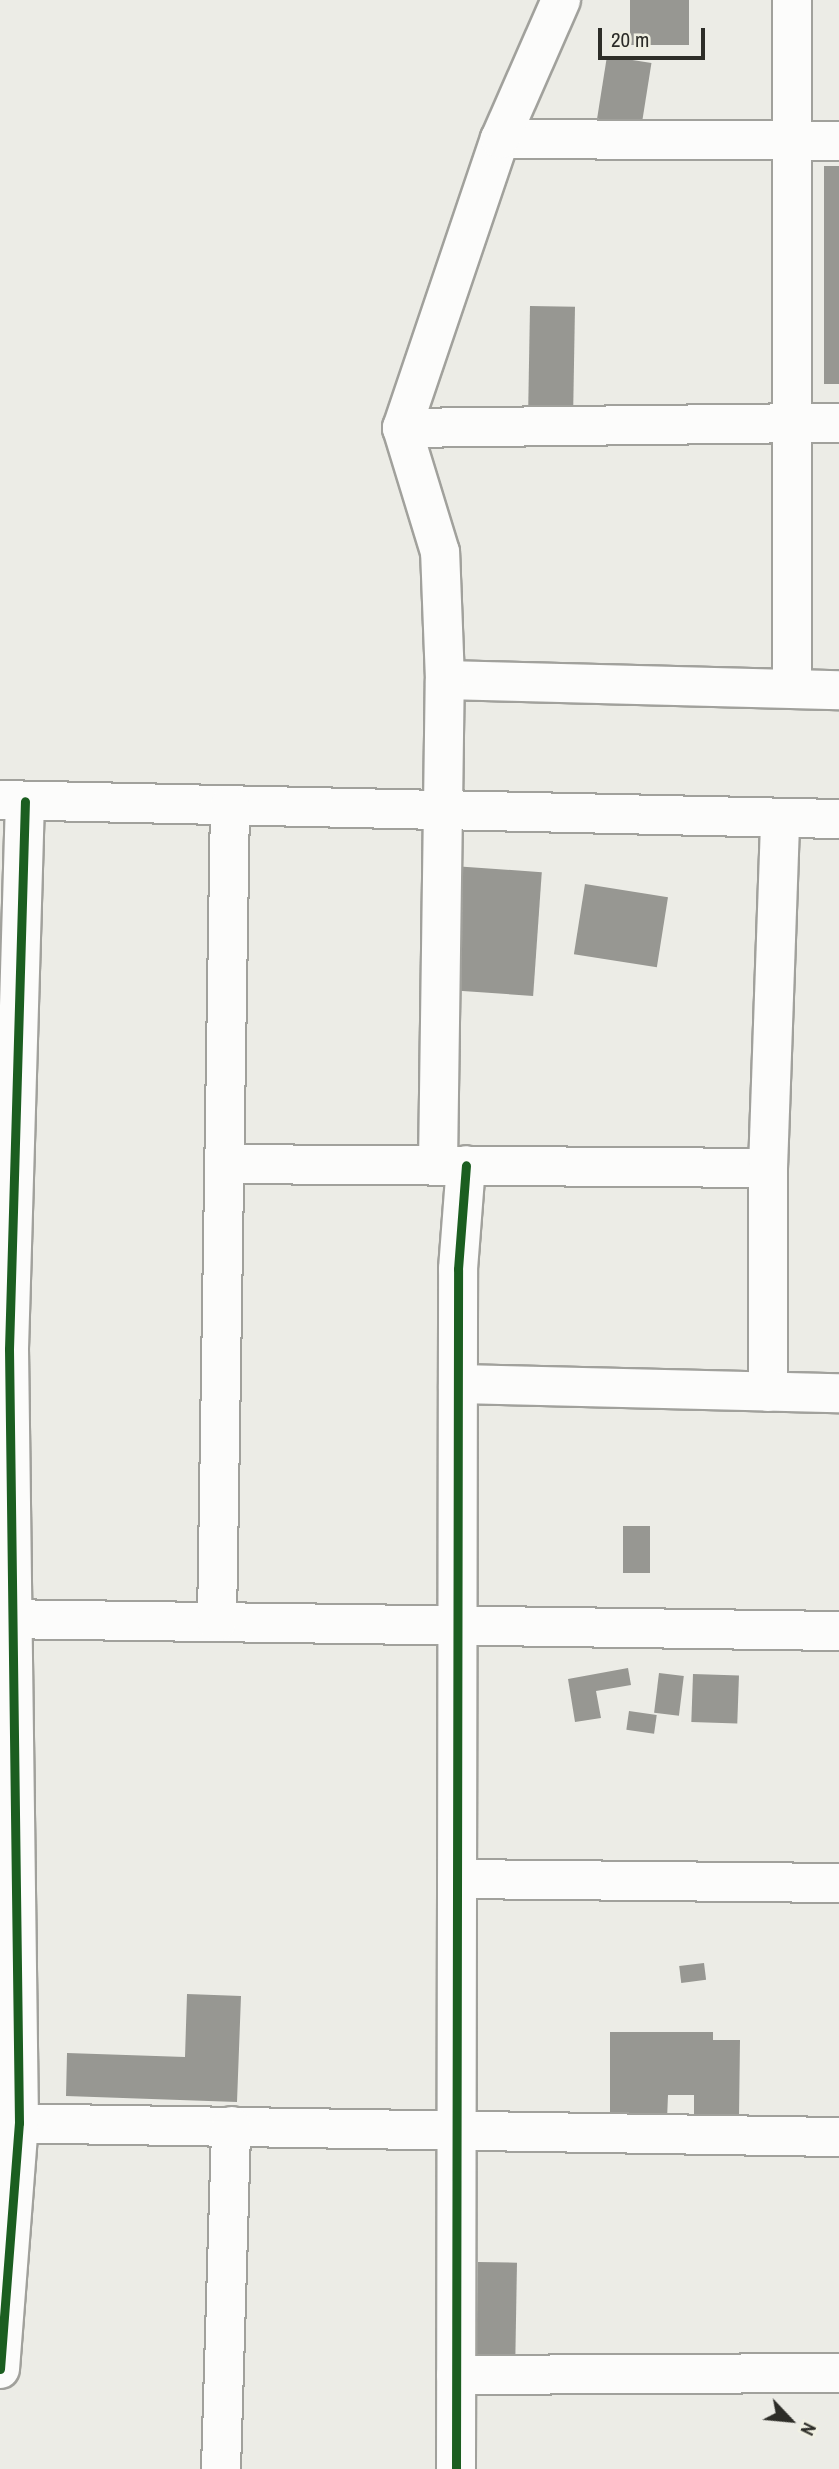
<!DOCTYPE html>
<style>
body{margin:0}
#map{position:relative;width:839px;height:2469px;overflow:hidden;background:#ecece6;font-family:"Archivo Narrow",sans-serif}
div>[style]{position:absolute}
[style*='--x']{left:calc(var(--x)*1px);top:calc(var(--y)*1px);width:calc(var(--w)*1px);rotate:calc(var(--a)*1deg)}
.building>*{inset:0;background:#979792;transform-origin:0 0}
.roads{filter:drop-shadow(2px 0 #a1a19c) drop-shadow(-2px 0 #a1a19c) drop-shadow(0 2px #a1a19c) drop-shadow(0 -2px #a1a19c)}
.minor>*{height:38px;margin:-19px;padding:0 19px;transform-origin:19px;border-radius:19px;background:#fcfcfb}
.cycleway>*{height:9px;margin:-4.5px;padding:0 4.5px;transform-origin:4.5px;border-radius:4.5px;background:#1b5e20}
span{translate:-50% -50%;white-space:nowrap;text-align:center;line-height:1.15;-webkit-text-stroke:7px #f0f0e2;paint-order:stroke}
.north{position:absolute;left:755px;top:2385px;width:70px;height:70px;-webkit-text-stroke:5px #f0f0e2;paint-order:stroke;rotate:116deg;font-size:19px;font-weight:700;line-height:28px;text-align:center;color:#2d2d28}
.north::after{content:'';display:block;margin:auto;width:24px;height:32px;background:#2d2d28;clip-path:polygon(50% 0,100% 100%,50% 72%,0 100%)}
.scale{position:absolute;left:598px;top:28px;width:107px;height:32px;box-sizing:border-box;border:4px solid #2d2d28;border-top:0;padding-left:9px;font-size:21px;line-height:24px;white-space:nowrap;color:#2d2d28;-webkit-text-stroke:5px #f0f0e2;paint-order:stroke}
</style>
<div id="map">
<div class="building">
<div style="left:630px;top:0;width:59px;height:45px"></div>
<div style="left:607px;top:56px;width:45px;height:64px;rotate:9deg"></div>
<div style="left:839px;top:166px;width:218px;height:15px;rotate:90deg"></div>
<div style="left:530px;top:306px;width:45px;height:106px;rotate:1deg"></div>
<div style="left:453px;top:866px;width:89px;height:124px;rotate:4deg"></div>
<div style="left:585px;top:884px;width:84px;height:71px;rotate:9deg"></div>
<div style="left:623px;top:1526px;width:27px;height:47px"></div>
<div style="clip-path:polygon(628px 1668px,631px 1685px,596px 1691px,601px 1718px,575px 1722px,568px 1679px)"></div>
<div style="left:659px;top:1673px;width:25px;height:40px;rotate:7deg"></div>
<div style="left:693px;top:1674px;width:46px;height:48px;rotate:2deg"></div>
<div style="left:629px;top:1711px;width:28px;height:19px;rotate:8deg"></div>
<div style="left:704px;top:1963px;width:17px;height:25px;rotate:83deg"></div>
<div style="clip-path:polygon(187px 1994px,241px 1996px,237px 2102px,66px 2096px,67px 2053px,185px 2057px)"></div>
<div style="clip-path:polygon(610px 2032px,713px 2032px,713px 2040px,740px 2040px,739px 2117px,694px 2117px,694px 2095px,668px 2095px,667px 2120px,610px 2116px)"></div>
<div style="left:478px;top:2262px;width:39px;height:97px;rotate:1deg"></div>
</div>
<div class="roads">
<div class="minor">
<div style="--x:500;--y:139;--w:339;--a:0.3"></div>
<div style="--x:402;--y:428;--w:437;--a:-0.7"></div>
<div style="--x:445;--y:680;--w:394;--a:1.5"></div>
<div style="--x:792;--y:688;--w:688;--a:-90"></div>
<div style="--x:0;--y:800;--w:839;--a:1.3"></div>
<div style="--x:224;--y:1164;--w:544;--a:0.42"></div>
<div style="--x:768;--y:1168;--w:224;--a:90"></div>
<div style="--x:438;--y:1165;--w:485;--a:-89.2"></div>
<div style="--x:445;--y:680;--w:128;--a:-92.2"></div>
<div style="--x:440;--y:552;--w:130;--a:-107"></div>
<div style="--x:402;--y:428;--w:305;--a:-71.3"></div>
<div style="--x:500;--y:139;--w:152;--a:-66.3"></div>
<div style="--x:768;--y:1168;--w:350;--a:-88"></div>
<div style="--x:458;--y:1384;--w:381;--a:1.4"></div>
<div style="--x:0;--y:1619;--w:839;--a:0.82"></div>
<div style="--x:217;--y:1622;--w:817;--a:-89.09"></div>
<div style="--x:457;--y:1879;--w:382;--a:0.6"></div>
<div style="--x:0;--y:2123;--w:839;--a:0.96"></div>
<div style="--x:0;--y:2369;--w:247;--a:-85.6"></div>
<div style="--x:19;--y:2123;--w:774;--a:-90.74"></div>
<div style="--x:9;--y:1349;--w:548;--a:-88.33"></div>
<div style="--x:456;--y:2375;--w:383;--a:-0.3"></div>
<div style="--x:221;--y:2469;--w:343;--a:-88.3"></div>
<div style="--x:456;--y:2469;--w:1200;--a:-89.9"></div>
<div style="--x:458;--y:1269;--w:104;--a:-85.6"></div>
</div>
</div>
<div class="cycleway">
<div style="--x:0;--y:2369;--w:247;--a:-85.6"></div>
<div style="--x:19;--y:2123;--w:774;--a:-90.74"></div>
<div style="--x:9;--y:1349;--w:548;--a:-88.33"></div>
<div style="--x:456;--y:2469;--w:1200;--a:-89.9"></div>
<div style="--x:458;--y:1269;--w:104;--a:-85.6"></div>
</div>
<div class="north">N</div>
<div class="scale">20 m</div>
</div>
